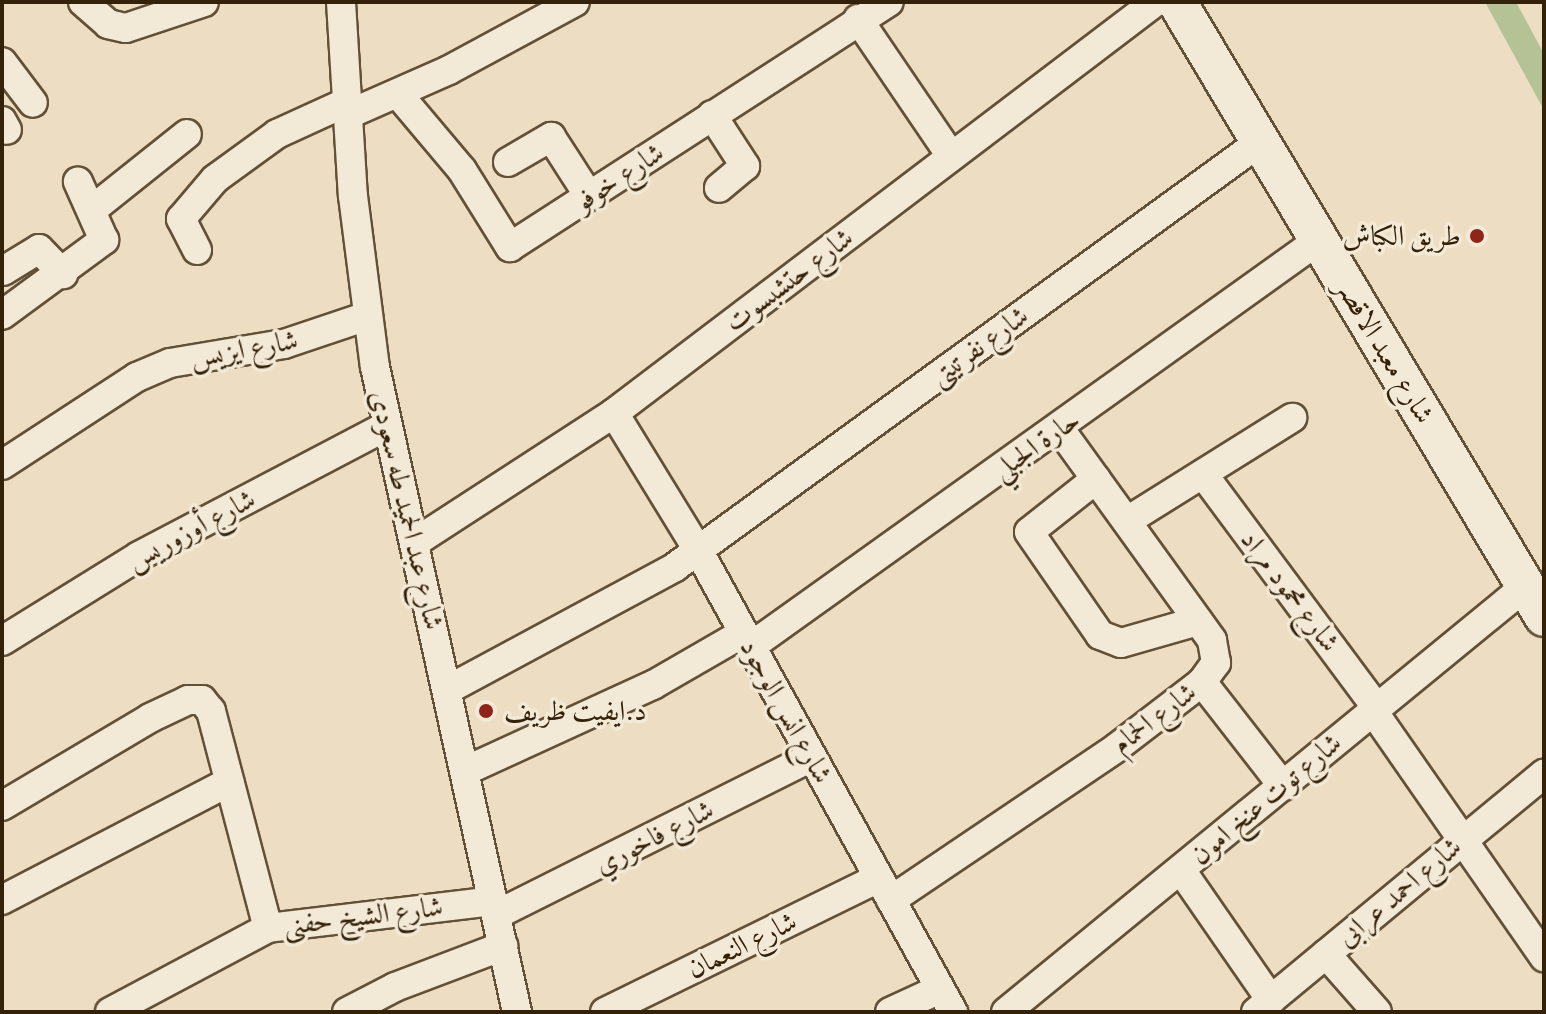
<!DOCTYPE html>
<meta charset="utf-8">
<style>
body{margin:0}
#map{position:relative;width:1546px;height:1014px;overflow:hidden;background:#edddc2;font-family:Alegreya,Amiri,serif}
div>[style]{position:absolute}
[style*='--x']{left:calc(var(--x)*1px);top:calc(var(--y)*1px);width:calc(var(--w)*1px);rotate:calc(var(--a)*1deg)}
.green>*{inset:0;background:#b5c295}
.roads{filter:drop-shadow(2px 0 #625037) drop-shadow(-2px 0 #625037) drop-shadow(0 2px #625037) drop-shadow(0 -2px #625037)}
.street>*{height:28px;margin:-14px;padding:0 14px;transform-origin:14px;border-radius:14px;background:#f3e9d7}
.secondary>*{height:38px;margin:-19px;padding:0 19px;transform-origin:19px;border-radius:19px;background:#f3e9d7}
.dots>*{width:22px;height:22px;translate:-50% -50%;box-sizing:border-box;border:4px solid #f3e9d7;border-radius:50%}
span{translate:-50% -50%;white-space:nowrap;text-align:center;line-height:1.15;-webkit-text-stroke:7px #f3e9d7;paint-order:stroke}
.street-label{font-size:28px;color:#342109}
.poi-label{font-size:28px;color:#342109}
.right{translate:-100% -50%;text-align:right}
.left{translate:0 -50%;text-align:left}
.frame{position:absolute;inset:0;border:4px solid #342109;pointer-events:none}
</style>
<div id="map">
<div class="green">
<div style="clip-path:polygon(1485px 2px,1516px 2px,1544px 54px,1544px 110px)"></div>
</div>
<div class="roads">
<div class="street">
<div style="--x:83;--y:2;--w:33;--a:41"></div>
<div style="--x:108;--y:24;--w:18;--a:13"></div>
<div style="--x:126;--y:28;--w:82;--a:-18.4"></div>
<div style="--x:341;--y:2;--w:194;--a:86.5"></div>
<div style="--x:353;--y:196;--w:172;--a:82.7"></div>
<div style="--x:375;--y:367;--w:660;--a:77.58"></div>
<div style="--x:858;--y:19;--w:166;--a:55.8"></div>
<div style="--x:2;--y:62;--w:51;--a:52.9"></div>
<div style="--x:398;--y:94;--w:99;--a:49.9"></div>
<div style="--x:462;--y:170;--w:91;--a:58.1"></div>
<div style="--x:510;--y:247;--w:451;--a:-32.9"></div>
<div style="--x:347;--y:115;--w:111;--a:-23.8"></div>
<div style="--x:449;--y:70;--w:143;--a:-28.4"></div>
<div style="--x:712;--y:115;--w:61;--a:57.1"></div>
<div style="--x:745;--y:166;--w:34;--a:140"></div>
<div style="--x:2;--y:121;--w:10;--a:61"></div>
<div style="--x:508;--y:162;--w:50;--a:-30.2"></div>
<div style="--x:551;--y:137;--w:70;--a:57.2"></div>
<div style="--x:93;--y:209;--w:120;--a:-38.6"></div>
<div style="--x:197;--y:250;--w:35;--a:-117"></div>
<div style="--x:181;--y:219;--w:52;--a:-49.6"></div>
<div style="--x:215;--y:179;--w:77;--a:-36"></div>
<div style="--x:277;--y:134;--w:77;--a:-24.6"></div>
<div style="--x:3;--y:271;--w:42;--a:-31.4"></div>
<div style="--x:39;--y:249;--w:35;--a:46"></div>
<div style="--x:2;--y:315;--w:127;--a:-36.3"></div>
<div style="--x:104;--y:240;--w:64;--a:-114.1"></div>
<div style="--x:614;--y:413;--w:161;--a:58.5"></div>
<div style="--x:698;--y:550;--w:528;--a:61.1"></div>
<div style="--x:2;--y:465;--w:161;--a:-33.1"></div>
<div style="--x:137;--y:377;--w:36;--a:-23"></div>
<div style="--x:170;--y:363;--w:116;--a:-9.5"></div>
<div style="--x:284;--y:344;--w:88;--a:-18.6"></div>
<div style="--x:1203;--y:474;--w:292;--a:53.4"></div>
<div style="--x:1096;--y:479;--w:85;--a:141.7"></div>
<div style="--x:1029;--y:532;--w:125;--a:55.4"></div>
<div style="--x:1100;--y:635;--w:22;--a:21"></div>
<div style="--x:1121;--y:643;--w:80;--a:-15.9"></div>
<div style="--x:1127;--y:521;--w:195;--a:-32"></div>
<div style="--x:414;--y:543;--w:239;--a:-33"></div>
<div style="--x:614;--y:413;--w:679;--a:-37.22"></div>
<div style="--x:2;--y:641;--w:161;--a:-31.8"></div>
<div style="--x:139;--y:556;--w:278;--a:-27.7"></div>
<div style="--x:750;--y:647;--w:700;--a:-35.58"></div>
<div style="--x:1202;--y:682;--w:132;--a:52.1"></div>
<div style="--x:447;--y:690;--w:259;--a:-28.3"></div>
<div style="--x:675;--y:567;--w:723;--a:-36"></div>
<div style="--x:1373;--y:711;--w:300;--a:55.2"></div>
<div style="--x:465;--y:771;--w:207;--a:-24.6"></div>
<div style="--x:653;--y:685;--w:104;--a:-30"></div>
<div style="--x:2;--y:806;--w:172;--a:-30.7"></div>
<div style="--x:150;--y:718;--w:42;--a:-25.3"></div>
<div style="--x:188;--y:700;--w:14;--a:0"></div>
<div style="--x:202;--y:700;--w:14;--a:51"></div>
<div style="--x:211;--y:711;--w:224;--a:75.3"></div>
<div style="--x:1181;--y:870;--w:158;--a:55.3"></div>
<div style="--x:2;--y:900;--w:256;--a:-27.5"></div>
<div style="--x:891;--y:900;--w:272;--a:-34"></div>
<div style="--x:1116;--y:748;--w:108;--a:-37.5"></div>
<div style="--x:1202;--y:682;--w:24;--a:-54"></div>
<div style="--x:1216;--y:663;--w:23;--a:-100"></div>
<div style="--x:1212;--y:640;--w:260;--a:-125.8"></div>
<div style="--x:496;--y:915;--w:352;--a:-26.6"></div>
<div style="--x:1326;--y:954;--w:77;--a:48.7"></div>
<div style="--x:110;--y:1012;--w:179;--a:-28"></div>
<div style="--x:268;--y:928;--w:227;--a:-6.8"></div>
<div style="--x:347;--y:1012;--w:54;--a:-27.5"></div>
<div style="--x:395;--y:987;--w:116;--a:-20.8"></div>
<div style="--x:605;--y:1012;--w:305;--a:-26.1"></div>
<div style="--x:890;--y:1012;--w:55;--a:-24.7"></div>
<div style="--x:1006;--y:1012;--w:672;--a:-39.33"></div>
<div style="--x:1256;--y:1012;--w:374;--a:-39.6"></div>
</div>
<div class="secondary">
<div style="--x:1177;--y:2;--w:716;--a:59.17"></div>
</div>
</div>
<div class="dots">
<div style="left:1477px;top:236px;background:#8f2418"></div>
<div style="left:486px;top:711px;background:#8f2418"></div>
</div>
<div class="street-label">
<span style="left:619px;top:177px;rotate:-33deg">شارع خوفو</span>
<span style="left:789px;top:280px;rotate:-37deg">شارع حتشبسوت</span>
<span style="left:979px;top:346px;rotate:-36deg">شارع نفرتيتى</span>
<span style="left:244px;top:349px;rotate:-10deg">شارع ايزيس</span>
<span style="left:1385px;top:351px;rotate:59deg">شارع معبد الاقصر</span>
<span style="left:1036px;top:445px;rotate:-35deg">حارة الجبلي</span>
<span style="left:407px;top:510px;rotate:77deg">شارع عبد الحميد طه سعودى</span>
<span style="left:191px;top:530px;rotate:-28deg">شارع أوزوريس</span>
<span style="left:1290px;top:591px;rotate:53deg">شارع محمود مراد</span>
<span style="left:786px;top:711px;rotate:61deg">شارع انس الوجود</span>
<span style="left:1154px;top:718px;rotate:-37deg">شارع الحمام</span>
<span style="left:1266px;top:799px;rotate:-40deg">شارع توت عنخ امون</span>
<span style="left:654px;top:837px;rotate:-27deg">شارع فاخوري</span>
<span style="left:1399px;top:892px;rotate:-40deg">شارع احمد عرابى</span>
<span style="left:363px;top:916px;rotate:-7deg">شارع الشيخ حفنى</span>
<span style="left:742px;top:945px;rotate:-26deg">شارع النعمان</span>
</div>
<div class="poi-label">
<span class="right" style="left:1461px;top:236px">طريق الكباش</span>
<span class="left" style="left:504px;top:711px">د.ايفيت ظريف</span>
</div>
<div class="frame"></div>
</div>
